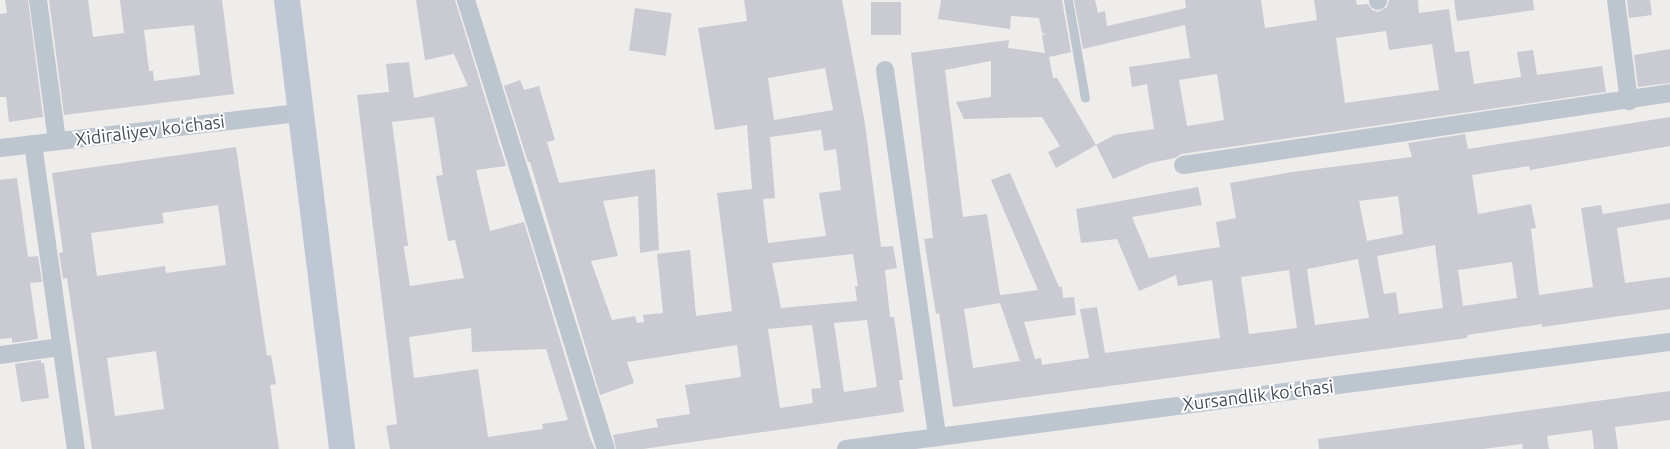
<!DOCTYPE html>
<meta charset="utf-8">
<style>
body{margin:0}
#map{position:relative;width:1670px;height:449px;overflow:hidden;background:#efecec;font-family:Ubuntu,sans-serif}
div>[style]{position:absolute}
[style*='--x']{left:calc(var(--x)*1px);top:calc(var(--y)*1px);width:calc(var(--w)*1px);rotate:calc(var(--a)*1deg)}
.building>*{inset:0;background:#c9cad2;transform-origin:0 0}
.service>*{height:9px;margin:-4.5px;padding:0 4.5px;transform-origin:4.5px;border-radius:4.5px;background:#bdc5ce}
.minor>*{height:18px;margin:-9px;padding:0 9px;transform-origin:9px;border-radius:9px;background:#bdc5ce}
.secondary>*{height:26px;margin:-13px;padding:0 13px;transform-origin:13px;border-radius:13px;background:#bfc7d5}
span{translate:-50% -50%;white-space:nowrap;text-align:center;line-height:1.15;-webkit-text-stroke:4px #fff;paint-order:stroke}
.street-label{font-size:18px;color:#454d59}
</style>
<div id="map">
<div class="building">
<div style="clip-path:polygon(5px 0,28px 0,43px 117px,9px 122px,6px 97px,0 97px,0 14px,7px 13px)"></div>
<div style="clip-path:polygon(evenodd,49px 0,88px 0,93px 37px,124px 33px,120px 0,222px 0,234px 94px,64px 115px,49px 0,194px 25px,200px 75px,154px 81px,153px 71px,149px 71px,144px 30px,194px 25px)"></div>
<div style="clip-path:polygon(evenodd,416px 0,455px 0,506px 166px,476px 170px,490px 231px,524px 222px,590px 438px,595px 449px,390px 449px,386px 426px,397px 424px,357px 95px,389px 92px,386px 64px,409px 62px,414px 98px,468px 86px,454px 54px,425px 60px,416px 0,434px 117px,443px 175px,436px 176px,448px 241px,455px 240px,464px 278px,410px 286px,404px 249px,404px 246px,408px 246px,392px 122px,434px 117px,416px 0,471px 328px,472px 352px,546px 349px,568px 420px,542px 424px,543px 429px,488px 437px,478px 369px,414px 378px,409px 337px,471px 328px)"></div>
<div style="clip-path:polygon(evenodd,744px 0,842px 0,865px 124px,881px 247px,893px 246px,897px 268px,885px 270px,890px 317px,894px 317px,903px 380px,899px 380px,904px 412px,643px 449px,616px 449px,613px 435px,658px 427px,656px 419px,690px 414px,685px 385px,741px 377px,737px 345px,627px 362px,634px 383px,600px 395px,530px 162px,528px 162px,504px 86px,520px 80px,524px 90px,539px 86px,555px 140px,547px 142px,559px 183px,655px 169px,659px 250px,640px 253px,638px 196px,603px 201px,618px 256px,591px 261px,612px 320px,635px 316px,637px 323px,644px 322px,643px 315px,663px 313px,657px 254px,690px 250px,696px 316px,732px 311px,717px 193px,752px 189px,747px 125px,715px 130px,698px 28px,747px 21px,744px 0,825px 68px,833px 110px,774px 120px,768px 78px,825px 68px,744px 0,821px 130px,824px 151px,836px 149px,841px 190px,819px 193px,826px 236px,768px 243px,763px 199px,775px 198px,770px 137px,821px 130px,744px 0,853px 254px,858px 286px,855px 286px,857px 301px,781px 308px,772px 263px,853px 254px,744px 0,867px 320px,877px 387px,844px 392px,834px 323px,867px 320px,744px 0,812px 325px,821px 388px,811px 389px,813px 403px,780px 408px,768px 329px,812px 325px)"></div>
<div style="clip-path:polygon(evenodd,941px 0,1062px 0,1071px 52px,1049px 57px,1053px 78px,1057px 78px,1096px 145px,1056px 168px,1048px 152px,1060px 146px,1042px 117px,964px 119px,956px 102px,991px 97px,991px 61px,945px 70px,963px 217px,987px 214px,1000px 295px,1038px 290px,991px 180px,1010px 173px,1059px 287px,1062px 287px,1063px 298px,1074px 297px,1076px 315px,1024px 322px,1035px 359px,1041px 358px,1042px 365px,1089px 358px,1080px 309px,1097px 307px,1105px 353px,1220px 338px,1212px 280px,1178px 286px,1176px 275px,1139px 291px,1117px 239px,1081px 243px,1076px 209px,1198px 187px,1202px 205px,1132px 217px,1149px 258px,1220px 247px,1216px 222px,1236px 218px,1230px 183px,1292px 172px,1412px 157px,1408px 143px,1465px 134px,1468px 149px,1670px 117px,1670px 146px,1530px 170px,1529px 166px,1472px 175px,1478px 214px,1531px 204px,1536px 228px,1531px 229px,1539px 295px,1593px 287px,1581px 208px,1601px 205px,1603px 214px,1670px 203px,1670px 219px,1617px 228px,1625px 283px,1670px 277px,1670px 309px,1542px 327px,1542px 324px,1467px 335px,1467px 338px,953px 407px,939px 313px,936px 314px,924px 239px,933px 238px,911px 53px,1009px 40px,1008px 48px,1045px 53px,1042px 35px,1046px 34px,1042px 33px,1039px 18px,1011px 16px,1010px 29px,938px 19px,941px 0,1398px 196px,1403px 234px,1367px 241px,1359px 201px,1398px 196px,941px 0,1435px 245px,1443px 308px,1399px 314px,1396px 292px,1384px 294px,1377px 256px,1435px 245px,941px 0,1358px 259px,1369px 318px,1315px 325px,1307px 269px,1358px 259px,941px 0,1512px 262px,1517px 298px,1463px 306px,1458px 270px,1512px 262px,941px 0,1289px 270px,1297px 328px,1249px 334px,1241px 277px,1289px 270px,941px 0,1000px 303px,1020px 361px,973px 368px,964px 309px,1000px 303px)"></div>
<div style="clip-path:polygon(evenodd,1074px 0,1095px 0,1098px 13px,1105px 11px,1107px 26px,1186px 8px,1185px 0,1261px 0,1265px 28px,1317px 20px,1314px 0,1356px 0,1357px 5px,1368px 4px,1372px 10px,1378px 12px,1387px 7px,1389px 0,1418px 0,1419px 13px,1449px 9px,1455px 52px,1469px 51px,1474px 84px,1521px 77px,1517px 52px,1533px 50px,1537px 75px,1602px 66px,1606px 92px,1181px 154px,1175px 158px,1150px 163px,1113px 179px,1096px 145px,1114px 135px,1154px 129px,1147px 84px,1132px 87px,1129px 67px,1190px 58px,1185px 25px,1083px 49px,1074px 0,1386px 31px,1389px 50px,1432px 44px,1439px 90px,1345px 103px,1336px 38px,1386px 31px,1074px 0,1217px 74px,1224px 120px,1187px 126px,1179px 80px,1217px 74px)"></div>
<div style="clip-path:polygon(1454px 0,1533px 0,1534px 10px,1457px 21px)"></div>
<div style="clip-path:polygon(1627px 0,1650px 0,1652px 15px,1629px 18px)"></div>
<div style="left:871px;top:2px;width:30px;height:33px"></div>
<div style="left:635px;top:8px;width:37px;height:43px;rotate:8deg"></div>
<div style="clip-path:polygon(1670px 49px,1670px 83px,1638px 87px,1634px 55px)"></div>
<div style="clip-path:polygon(evenodd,236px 147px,267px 356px,271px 355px,276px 384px,270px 385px,279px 449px,92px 449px,67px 278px,63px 279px,59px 253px,63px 252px,52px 173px,236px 147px,218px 205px,226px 265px,166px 273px,165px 266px,97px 276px,91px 233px,164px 223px,162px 213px,218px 205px,236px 147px,156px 351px,164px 409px,115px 416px,107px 358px,156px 351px)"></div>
<div style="clip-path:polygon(17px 178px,28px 257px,38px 256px,42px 282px,30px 283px,38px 339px,12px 343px,12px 338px,0 339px,0 180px)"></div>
<div style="clip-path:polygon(41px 360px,41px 363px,44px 363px,49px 398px,21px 402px,15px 364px)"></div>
<div style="clip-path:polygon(1670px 391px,1670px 420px,1615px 427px,1618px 449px,1594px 449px,1592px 430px,1547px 436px,1549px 449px,1523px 449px,1522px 444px,1483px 449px,1319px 449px,1318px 439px)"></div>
</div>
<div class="service">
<div style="--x:1068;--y:0;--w:99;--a:80.2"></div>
</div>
<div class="minor">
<div style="--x:38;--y:0;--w:142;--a:82.3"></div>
<div style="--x:466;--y:0;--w:470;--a:72.7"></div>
<div style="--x:1378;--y:0;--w:1;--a:90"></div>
<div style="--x:1616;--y:0;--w:102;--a:82.7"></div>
<div style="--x:885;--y:70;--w:371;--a:81.9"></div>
<div style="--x:33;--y:144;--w:308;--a:82"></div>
<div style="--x:0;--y:148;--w:301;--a:-6.7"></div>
<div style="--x:1183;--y:165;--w:492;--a:-8.4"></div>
<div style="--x:0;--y:355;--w:62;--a:-7.5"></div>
<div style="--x:846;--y:449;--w:831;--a:-7.4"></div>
</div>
<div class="secondary">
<div style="--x:287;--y:0;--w:452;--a:83"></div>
</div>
<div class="street-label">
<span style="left:150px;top:130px;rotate:-7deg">Xidiraliyev koʻchasi</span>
<span style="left:1258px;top:395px;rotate:-7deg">Xursandlik koʻchasi</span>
</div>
</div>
